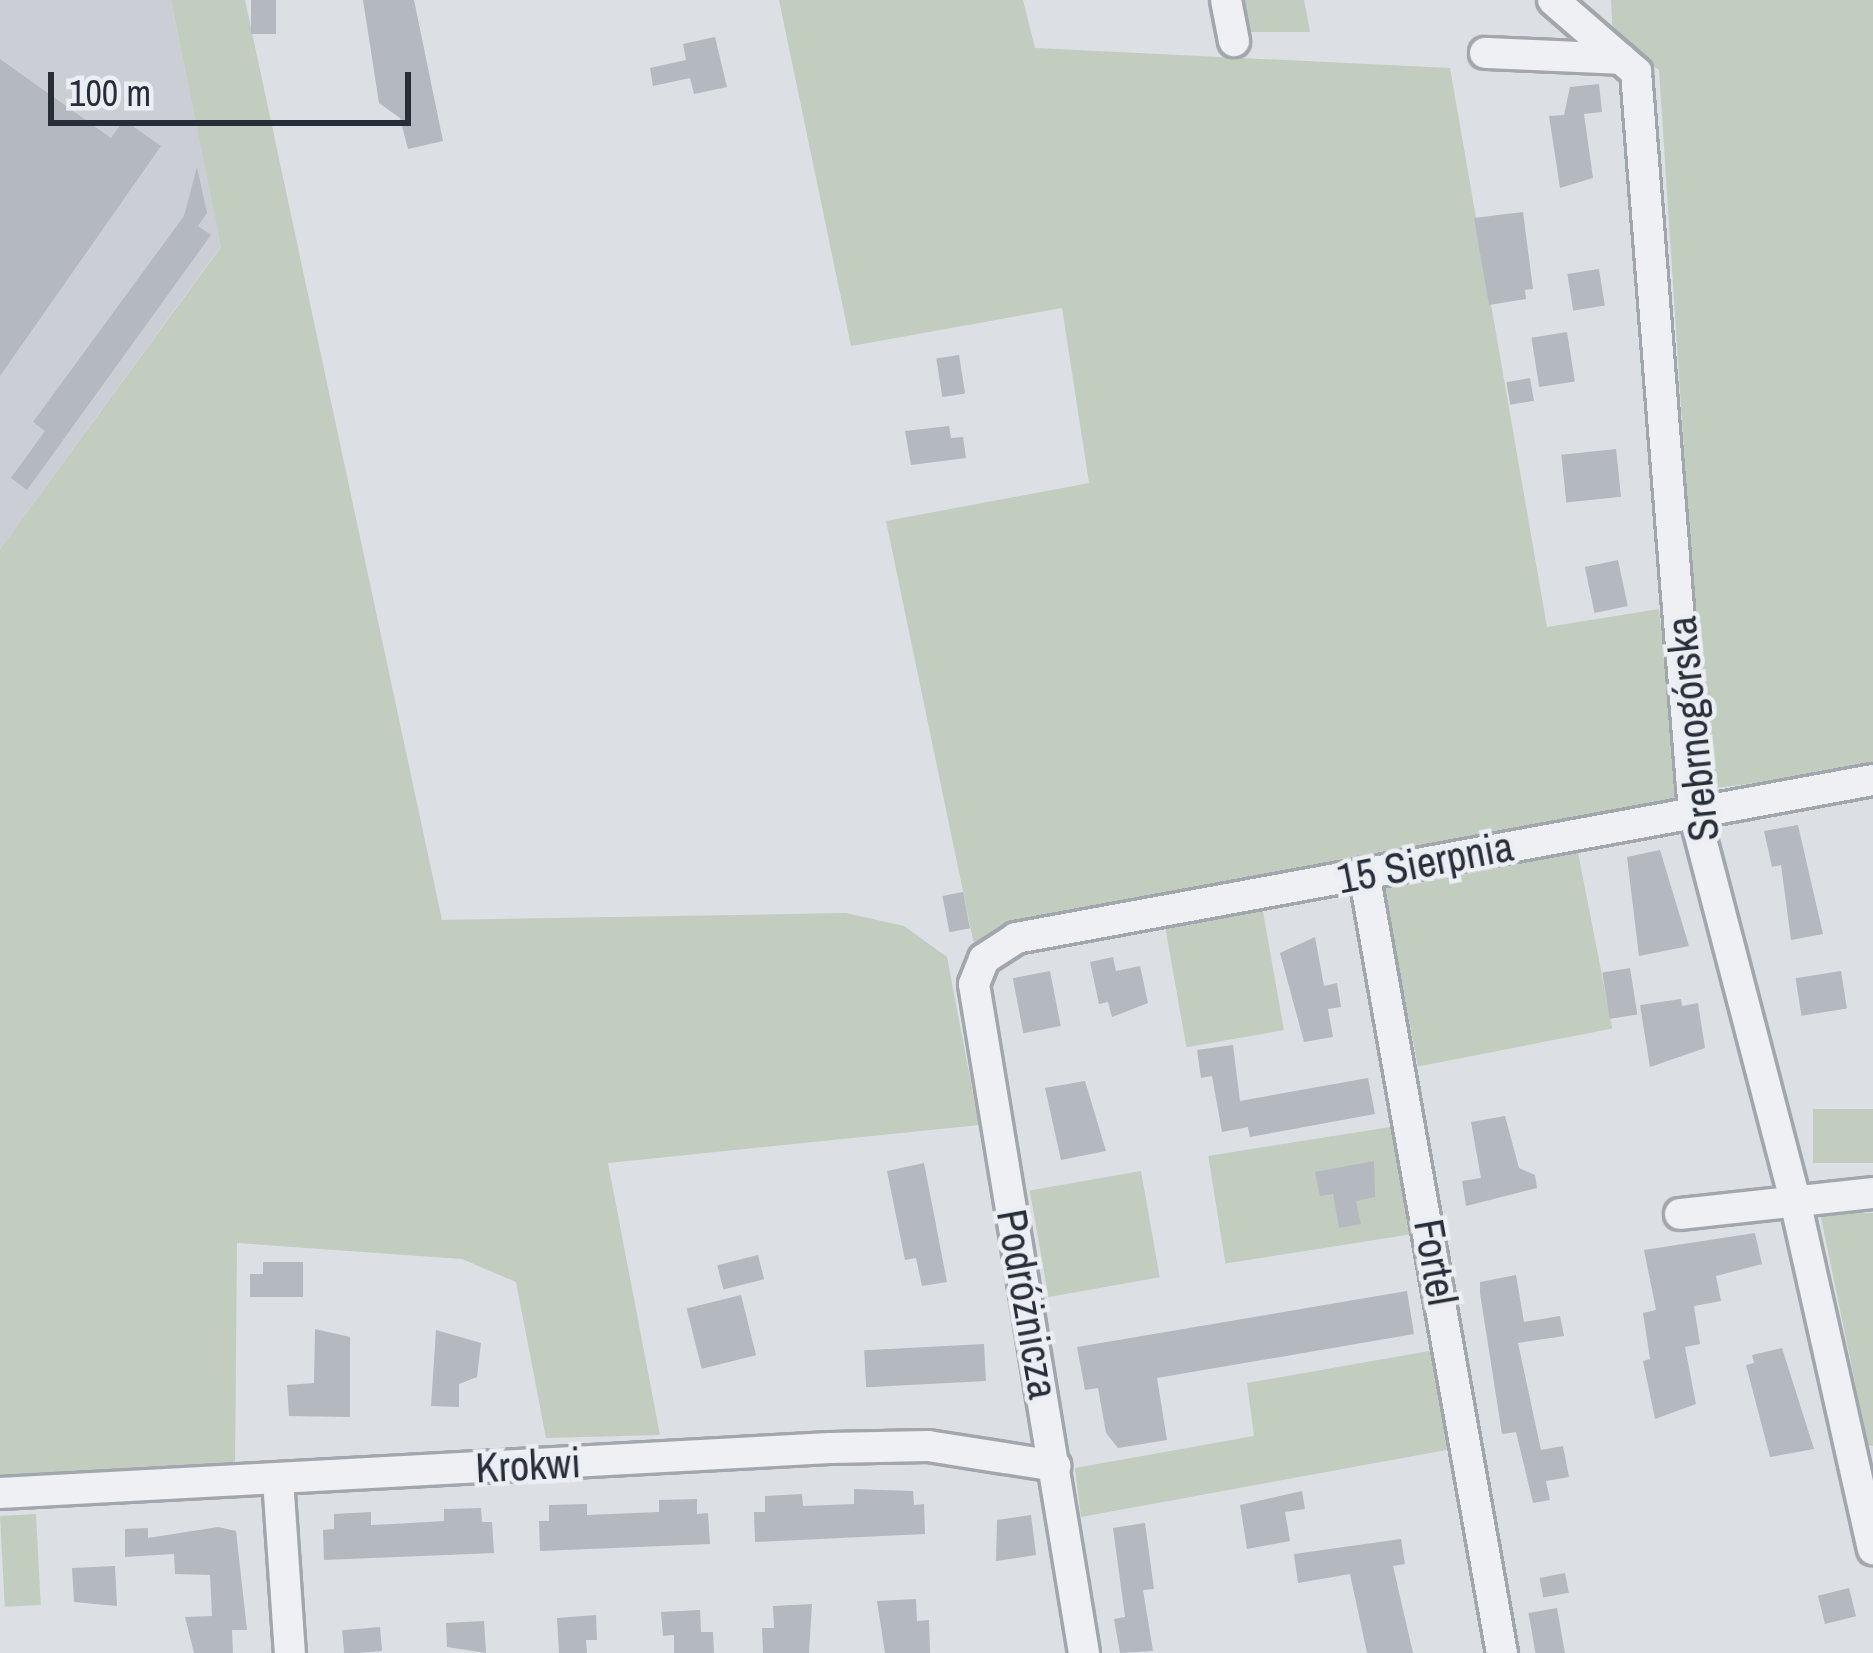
<!DOCTYPE html>
<meta charset="utf-8">
<style>
body{margin:0}
#map{position:relative;width:1873px;height:1653px;overflow:hidden;background:#dcdfe4;font-family:"Archivo Narrow",sans-serif}
div>[style]{position:absolute}
[style*='--x']{left:calc(var(--x)*1px);top:calc(var(--y)*1px);width:calc(var(--w)*1px);rotate:calc(var(--a)*1deg)}
.built>*{inset:0;background:#cbcfd5}
.green>*{inset:0;background:#c2cdbf;transform-origin:0 0}
.building>*{inset:0;background:#b4b9c0;transform-origin:0 0}
.roads{filter:drop-shadow(3px 0 #a2a6ad) drop-shadow(-3px 0 #a2a6ad) drop-shadow(0 3px #a2a6ad) drop-shadow(0 -3px #a2a6ad)}
.minor>*{height:30px;margin:-15px;padding:0 15px;transform-origin:15px;border-radius:15px;background:#eef0f3}
span{translate:-50% -50%;white-space:nowrap;text-align:center;line-height:1.15;-webkit-text-stroke:9px #ebeef2;paint-order:stroke}
.street-label{font-size:42px;color:#282e39}
.scale{position:absolute;left:48px;top:72px;width:363px;height:54px;box-sizing:border-box;border:6px solid #282e39;border-top:0;padding-left:15px;font-size:36px;line-height:42px;white-space:nowrap;color:#282e39;-webkit-text-stroke:9px #ebeef2;paint-order:stroke}
</style>
<div id="map">
<div class="built">
<div style="clip-path:polygon(0 0,171px 0,221px 246px,0 549px)"></div>
</div>
<div class="green">
<div style="clip-path:polygon(171px 0,245px 0,442px 920px,846px 913px,904px 926px,947px 957px,979px 1125px,608px 1163px,660px 1435px,546px 1438px,516px 1282px,462px 1259px,237px 1243px,235px 1466px,0 1478px,0 549px,221px 247px)"></div>
<div style="clip-path:polygon(779px 0,1023px 0,1035px 48px,1450px 68px,1547px 627px,1659px 609px,1682px 806px,975px 949px,886px 521px,1089px 483px,1062px 308px,851px 346px)"></div>
<div style="clip-path:polygon(1236px 0,1304px 0,1310px 32px,1242px 32px)"></div>
<div style="clip-path:polygon(1611px 0,1873px 0,1873px 769px,1706px 789px,1659px 70px,1613px 38px)"></div>
<div style="left:1577px;top:847px;width:185px;height:198px;rotate:79deg"></div>
<div style="left:1262px;top:906px;width:126px;height:99px;rotate:80deg"></div>
<div style="left:1873px;top:1109px;width:54px;height:60px;rotate:90deg"></div>
<div style="left:1397px;top:1126px;width:109px;height:191px;rotate:81deg"></div>
<div style="left:1141px;top:1171px;width:108px;height:113px;rotate:80deg"></div>
<div style="clip-path:polygon(1820px 1213px,1873px 1213px,1873px 1446px,1868px 1445px)"></div>
<div style="clip-path:polygon(1435px 1350px,1452px 1449px,1081px 1517px,1075px 1468px,1254px 1436px,1247px 1383px)"></div>
<div style="left:36px;top:1514px;width:91px;height:36px;rotate:87deg"></div>
</div>
<div class="building">
<div style="left:251px;top:0;width:25px;height:34px"></div>
<div style="clip-path:polygon(363px 0,414px 0,443px 141px,408px 149px,400px 118px,379px 103px)"></div>
<div style="clip-path:polygon(715px 37px,727px 87px,694px 94px,690px 78px,653px 86px,650px 68px,686px 60px,683px 44px)"></div>
<div style="clip-path:polygon(0 59px,111px 138px,124px 120px,161px 146px,0 376px)"></div>
<div style="clip-path:polygon(1599px 84px,1602px 112px,1584px 114px,1593px 178px,1560px 188px,1549px 116px,1564px 115px,1570px 87px)"></div>
<div style="clip-path:polygon(197px 167px,207px 213px,198px 226px,211px 235px,27px 490px,11px 478px,45px 431px,33px 422px,184px 216px)"></div>
<div style="clip-path:polygon(1523px 212px,1533px 289px,1525px 290px,1526px 299px,1489px 305px,1474px 218px)"></div>
<div style="left:1599px;top:269px;width:37px;height:32px;rotate:81deg"></div>
<div style="left:1567px;top:332px;width:50px;height:36px;rotate:81deg"></div>
<div style="left:959px;top:355px;width:39px;height:23px;rotate:81deg"></div>
<div style="left:1530px;top:378px;width:23px;height:24px;rotate:80deg"></div>
<div style="clip-path:polygon(949px 426px,951px 438px,963px 437px,966px 458px,911px 465px,905px 431px)"></div>
<div style="left:1616px;top:449px;width:48px;height:55px;rotate:84deg"></div>
<div style="left:1618px;top:560px;width:47px;height:34px;rotate:78deg"></div>
<div style="clip-path:polygon(1798px 825px,1823px 934px,1791px 940px,1781px 865px,1772px 867px,1764px 831px)"></div>
<div style="clip-path:polygon(1660px 850px,1689px 946px,1639px 956px,1627px 857px)"></div>
<div style="left:963px;top:892px;width:37px;height:21px;rotate:79deg"></div>
<div style="clip-path:polygon(1315px 937px,1324px 986px,1337px 983px,1341px 1007px,1328px 1009px,1333px 1037px,1304px 1042px,1280px 953px)"></div>
<div style="clip-path:polygon(1113px 957px,1116px 971px,1140px 966px,1148px 1003px,1112px 1017px,1108px 1002px,1099px 1004px,1090px 962px)"></div>
<div style="left:1630px;top:968px;width:47px;height:28px;rotate:81deg"></div>
<div style="left:1050px;top:971px;width:56px;height:38px;rotate:79deg"></div>
<div style="left:1841px;top:971px;width:38px;height:46px;rotate:81deg"></div>
<div style="clip-path:polygon(1681px 999px,1682px 1006px,1698px 1003px,1705px 1048px,1650px 1067px,1640px 1005px)"></div>
<div style="clip-path:polygon(1233px 1045px,1240px 1101px,1368px 1078px,1375px 1114px,1250px 1137px,1248px 1127px,1222px 1132px,1212px 1076px,1201px 1078px,1197px 1050px)"></div>
<div style="clip-path:polygon(1085px 1081px,1106px 1151px,1061px 1160px,1045px 1088px)"></div>
<div style="clip-path:polygon(1505px 1116px,1519px 1168px,1535px 1175px,1537px 1188px,1466px 1206px,1462px 1181px,1481px 1178px,1471px 1122px)"></div>
<div style="clip-path:polygon(1374px 1161px,1375px 1197px,1356px 1201px,1361px 1224px,1339px 1228px,1333px 1194px,1320px 1196px,1315px 1172px)"></div>
<div style="clip-path:polygon(924px 1163px,947px 1282px,922px 1286px,916px 1258px,905px 1260px,887px 1171px)"></div>
<div style="clip-path:polygon(1755px 1233px,1762px 1264px,1716px 1276px,1721px 1301px,1694px 1306px,1700px 1344px,1685px 1347px,1696px 1404px,1655px 1419px,1643px 1361px,1650px 1359px,1643px 1313px,1656px 1310px,1644px 1250px)"></div>
<div style="left:758px;top:1255px;width:25px;height:42px;rotate:76deg"></div>
<div style="clip-path:polygon(263px 1262px,303px 1262px,303px 1297px,250px 1297px,250px 1274px,263px 1274px)"></div>
<div style="clip-path:polygon(1516px 1275px,1524px 1322px,1560px 1316px,1564px 1336px,1518px 1343px,1541px 1450px,1563px 1446px,1569px 1477px,1546px 1481px,1550px 1500px,1533px 1503px,1516px 1432px,1502px 1434px,1480px 1293px,1480px 1282px)"></div>
<div style="clip-path:polygon(1407px 1291px,1414px 1334px,1157px 1378px,1167px 1440px,1118px 1448px,1106px 1433px,1098px 1388px,1085px 1390px,1077px 1347px)"></div>
<div style="left:741px;top:1295px;width:62px;height:56px;rotate:76deg"></div>
<div style="clip-path:polygon(315px 1329px,350px 1337px,350px 1417px,289px 1416px,287px 1385px,314px 1383px)"></div>
<div style="clip-path:polygon(436px 1330px,481px 1343px,477px 1377px,459px 1384px,459px 1407px,431px 1406px)"></div>
<div style="left:984px;top:1344px;width:37px;height:120px;rotate:87deg"></div>
<div style="clip-path:polygon(1782px 1348px,1814px 1449px,1770px 1457px,1746px 1365px,1754px 1363px,1752px 1355px)"></div>
<div style="clip-path:polygon(854px 1489px,913px 1491px,914px 1505px,924px 1504px,925px 1534px,755px 1542px,754px 1512px,765px 1512px,765px 1496px,802px 1494px,803px 1506px,854px 1504px)"></div>
<div style="clip-path:polygon(1302px 1491px,1305px 1509px,1285px 1512px,1290px 1541px,1247px 1549px,1240px 1505px)"></div>
<div style="clip-path:polygon(697px 1499px,697px 1514px,708px 1513px,710px 1544px,540px 1551px,539px 1521px,549px 1521px,549px 1505px,587px 1504px,587px 1515px,659px 1512px,659px 1500px)"></div>
<div style="clip-path:polygon(481px 1508px,482px 1522px,492px 1522px,494px 1553px,324px 1560px,323px 1530px,334px 1529px,334px 1514px,371px 1512px,371px 1525px,393px 1524px,444px 1521px,444px 1509px)"></div>
<div style="clip-path:polygon(1031px 1515px,1036px 1555px,996px 1561px,997px 1520px)"></div>
<div style="clip-path:polygon(1145px 1523px,1154px 1589px,1143px 1590px,1153px 1651px,1120px 1653px,1114px 1619px,1125px 1617px,1113px 1528px)"></div>
<div style="clip-path:polygon(218px 1527px,236px 1531px,247px 1630px,232px 1630px,233px 1653px,194px 1653px,185px 1617px,212px 1616px,210px 1575px,175px 1574px,174px 1554px,125px 1557px,125px 1529px,148px 1528px,148px 1538px)"></div>
<div style="clip-path:polygon(1401px 1539px,1405px 1564px,1393px 1566px,1413px 1653px,1367px 1653px,1350px 1574px,1298px 1583px,1294px 1554px)"></div>
<div style="clip-path:polygon(115px 1566px,117px 1606px,74px 1602px,72px 1568px)"></div>
<div style="left:1565px;top:1573px;width:20px;height:26px;rotate:79deg"></div>
<div style="left:1849px;top:1588px;width:29px;height:32px;rotate:76deg"></div>
<div style="clip-path:polygon(916px 1599px,917px 1621px,929px 1620px,930px 1653px,885px 1653px,877px 1601px)"></div>
<div style="clip-path:polygon(812px 1604px,809px 1653px,763px 1653px,762px 1628px,774px 1628px,773px 1606px)"></div>
<div style="left:1557px;top:1608px;width:46px;height:29px;rotate:80deg"></div>
<div style="clip-path:polygon(700px 1610px,701px 1632px,713px 1632px,714px 1653px,674px 1653px,674px 1635px,663px 1636px,661px 1612px)"></div>
<div style="clip-path:polygon(596px 1615px,597px 1640px,586px 1640px,587px 1653px,559px 1653px,557px 1618px)"></div>
<div style="clip-path:polygon(484px 1621px,486px 1653px,447px 1647px,446px 1623px)"></div>
<div style="left:380px;top:1627px;width:24px;height:38px;rotate:85deg"></div>
</div>
<div class="roads">
<div class="minor">
<div style="--x:1226;--y:0;--w:42;--a:79"></div>
<div style="--x:1553;--y:0;--w:110;--a:40.9"></div>
<div style="--x:1636;--y:72;--w:742;--a:85.52"></div>
<div style="--x:1694;--y:812;--w:397;--a:75.4"></div>
<div style="--x:1794;--y:1196;--w:362;--a:77.4"></div>
<div style="--x:1485;--y:53;--w:136;--a:2.5"></div>
<div style="--x:1364;--y:873;--w:792;--a:79.97"></div>
<div style="--x:1680;--y:1214;--w:194;--a:-6.2"></div>
<div style="--x:278;--y:1479;--w:174;--a:86.1"></div>
<div style="--x:0;--y:1493;--w:831;--a:-3.1"></div>
<div style="--x:830;--y:1448;--w:98;--a:-1.2"></div>
<div style="--x:928;--y:1446;--w:129;--a:8.9"></div>
<div style="--x:1084;--y:1653;--w:678;--a:-99.34"></div>
<div style="--x:974;--y:984;--w:27;--a:-68"></div>
<div style="--x:984;--y:959;--w:38;--a:-33"></div>
<div style="--x:1016;--y:938;--w:871;--a:-10.45"></div>
</div>
</div>
<div class="street-label">
<span style="left:1692px;top:729px;rotate:-96deg">Srebrnogórska</span>
<span style="left:1425px;top:862px;rotate:-11deg">15 Sierpnia</span>
<span style="left:1436px;top:1262px;rotate:80deg">Fortel</span>
<span style="left:1028px;top:1304px;rotate:80deg">Podróżnicza</span>
<span style="left:528px;top:1465px;rotate:-3deg">Krokwi</span>
</div>
<div class="scale">100 m</div>
</div>
